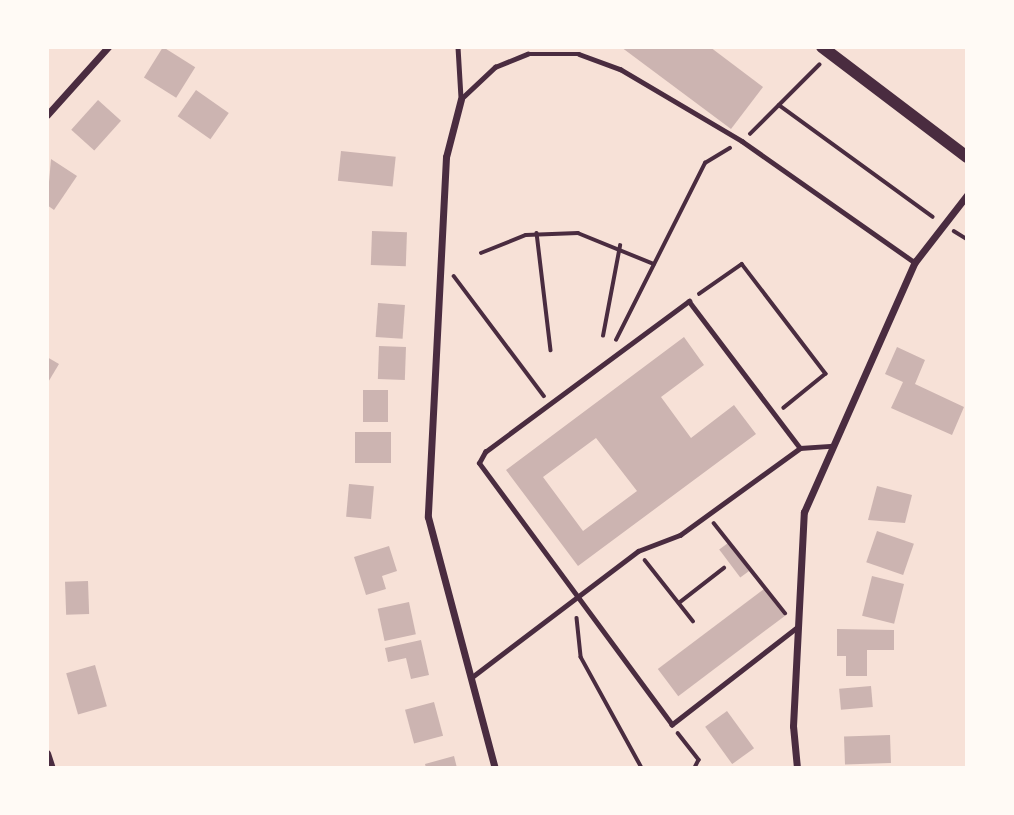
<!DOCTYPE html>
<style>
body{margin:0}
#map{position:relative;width:1014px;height:815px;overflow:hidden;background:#f7e1d7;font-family:Rubik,sans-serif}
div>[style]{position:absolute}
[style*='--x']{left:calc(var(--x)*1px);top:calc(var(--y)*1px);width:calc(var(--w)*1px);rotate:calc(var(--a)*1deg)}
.building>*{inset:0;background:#ccb4b1;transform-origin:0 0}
.path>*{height:3.5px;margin:-1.75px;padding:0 1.75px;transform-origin:1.75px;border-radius:1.75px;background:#4a2c40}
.service>*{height:4.5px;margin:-2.25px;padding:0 2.25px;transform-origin:2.25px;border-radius:2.25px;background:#4a2c40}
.minor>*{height:7px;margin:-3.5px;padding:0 3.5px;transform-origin:3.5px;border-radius:3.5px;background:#4a2c40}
.secondary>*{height:12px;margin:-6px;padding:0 6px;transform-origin:6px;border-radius:6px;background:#4a2c40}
span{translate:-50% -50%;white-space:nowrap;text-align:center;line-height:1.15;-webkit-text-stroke:7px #fffaf5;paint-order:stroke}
.frame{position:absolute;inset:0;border:49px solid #fffaf5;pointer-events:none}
</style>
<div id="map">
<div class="building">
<div style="left:163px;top:47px;width:38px;height:36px;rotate:32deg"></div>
<div style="clip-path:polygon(621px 47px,710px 47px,763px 87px,731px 129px)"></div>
<div style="left:196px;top:90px;width:40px;height:32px;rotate:35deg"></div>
<div style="left:98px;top:100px;width:31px;height:40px;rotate:42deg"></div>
<div style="left:341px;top:151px;width:55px;height:30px;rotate:6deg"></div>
<div style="clip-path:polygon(51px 159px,77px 176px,54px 210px,47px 205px)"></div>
<div style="left:372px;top:231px;width:35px;height:34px;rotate:2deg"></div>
<div style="left:378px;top:303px;width:27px;height:34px;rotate:4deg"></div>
<div style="clip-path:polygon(evenodd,684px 337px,704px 365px,661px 397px,691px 438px,734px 405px,756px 434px,578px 566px,506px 470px,684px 337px,596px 438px,637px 491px,583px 531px,543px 477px,596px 438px)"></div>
<div style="left:379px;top:346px;width:27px;height:33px;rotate:2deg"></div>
<div style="clip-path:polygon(897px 347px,925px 360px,915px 384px,964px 407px,952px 435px,891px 408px,903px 382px,885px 374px)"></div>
<div style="clip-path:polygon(47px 357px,59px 364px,47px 384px)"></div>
<div style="left:363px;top:390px;width:25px;height:32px"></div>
<div style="left:355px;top:432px;width:36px;height:31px"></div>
<div style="left:349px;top:484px;width:25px;height:33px;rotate:5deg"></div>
<div style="clip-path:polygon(877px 486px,912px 495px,905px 523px,868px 520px)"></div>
<div style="left:877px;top:531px;width:39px;height:33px;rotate:19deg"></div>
<div style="left:728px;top:543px;width:35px;height:11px;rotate:53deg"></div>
<div style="clip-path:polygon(389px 546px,397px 571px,382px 576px,386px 589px,366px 595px,354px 557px)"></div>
<div style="left:872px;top:576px;width:33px;height:41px;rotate:14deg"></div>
<div style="left:88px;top:581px;width:33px;height:23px;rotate:88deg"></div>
<div style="left:764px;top:589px;width:34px;height:133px;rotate:53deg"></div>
<div style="left:409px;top:602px;width:33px;height:32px;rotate:78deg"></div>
<div style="clip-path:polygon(837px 629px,894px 630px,894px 650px,867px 650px,867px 676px,846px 676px,846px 656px,837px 656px)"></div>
<div style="clip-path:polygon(421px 640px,429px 675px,411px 679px,406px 658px,388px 662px,385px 648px)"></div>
<div style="left:95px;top:665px;width:43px;height:30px;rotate:74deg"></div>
<div style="left:871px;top:686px;width:21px;height:32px;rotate:85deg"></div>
<div style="left:434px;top:702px;width:35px;height:30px;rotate:75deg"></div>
<div style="left:727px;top:711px;width:46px;height:27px;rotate:54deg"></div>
<div style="left:890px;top:735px;width:28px;height:46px;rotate:88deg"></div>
<div style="clip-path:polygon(454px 756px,457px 768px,426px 768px,425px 764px)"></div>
</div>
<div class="path">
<div style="--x:779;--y:105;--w:190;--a:36"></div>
<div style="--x:750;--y:134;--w:98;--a:-45"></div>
<div style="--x:954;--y:231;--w:15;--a:32"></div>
<div style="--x:537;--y:233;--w:118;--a:83.2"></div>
<div style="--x:481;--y:253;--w:48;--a:-21.8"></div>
<div style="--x:526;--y:235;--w:52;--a:-2.2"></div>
<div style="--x:578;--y:233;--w:82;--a:22.2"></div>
<div style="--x:454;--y:276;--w:150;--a:53.1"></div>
<div style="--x:699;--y:294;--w:52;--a:-34.9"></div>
<div style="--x:742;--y:264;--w:138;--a:52.6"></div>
<div style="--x:826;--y:374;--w:54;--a:141"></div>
<div style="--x:603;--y:336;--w:92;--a:-79.3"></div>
<div style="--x:616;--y:340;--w:198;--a:-63.3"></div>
<div style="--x:705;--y:163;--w:29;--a:-31"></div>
<div style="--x:714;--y:523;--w:115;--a:51.7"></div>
<div style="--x:645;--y:560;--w:78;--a:51.8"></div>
<div style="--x:679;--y:603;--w:57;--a:-37.9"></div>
<div style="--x:577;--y:618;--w:39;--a:84"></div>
<div style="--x:581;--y:657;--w:127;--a:61.2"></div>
<div style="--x:678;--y:733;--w:34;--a:52"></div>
<div style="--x:699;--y:760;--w:9;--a:117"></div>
</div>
<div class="service">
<div style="--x:458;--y:47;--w:51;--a:86.6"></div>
<div style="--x:461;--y:99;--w:47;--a:-43.3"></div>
<div style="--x:495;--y:67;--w:35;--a:-22"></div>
<div style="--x:528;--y:54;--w:51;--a:0"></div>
<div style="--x:579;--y:54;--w:44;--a:20.1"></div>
<div style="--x:620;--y:69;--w:142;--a:30.5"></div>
<div style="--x:742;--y:141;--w:210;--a:35.1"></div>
<div style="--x:797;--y:628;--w:158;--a:142.2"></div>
<div style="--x:672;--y:725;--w:325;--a:-126.4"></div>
<div style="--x:479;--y:463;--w:13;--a:-61"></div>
<div style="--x:485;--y:452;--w:254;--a:-36.5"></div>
<div style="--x:689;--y:301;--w:184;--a:52.9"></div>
<div style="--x:472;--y:677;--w:208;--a:-37.2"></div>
<div style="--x:638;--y:551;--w:45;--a:-20.9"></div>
<div style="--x:680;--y:535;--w:148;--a:-35.9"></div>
<div style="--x:800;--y:448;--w:30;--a:-4"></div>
</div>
<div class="minor">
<div style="--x:461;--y:99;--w:60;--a:104.5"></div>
<div style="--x:446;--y:157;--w:360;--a:92.9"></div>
<div style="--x:428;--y:517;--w:260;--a:75.1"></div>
<div style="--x:47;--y:115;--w:91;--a:-48.1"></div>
<div style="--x:47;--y:753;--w:16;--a:72"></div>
<div style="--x:797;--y:768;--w:42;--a:-95.4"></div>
<div style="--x:793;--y:726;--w:214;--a:-87.1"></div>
<div style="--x:804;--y:512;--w:274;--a:-66.1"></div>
<div style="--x:915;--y:262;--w:85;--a:-52.2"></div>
</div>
<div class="secondary">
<div style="--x:822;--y:47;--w:182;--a:37.2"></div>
</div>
<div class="frame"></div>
</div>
